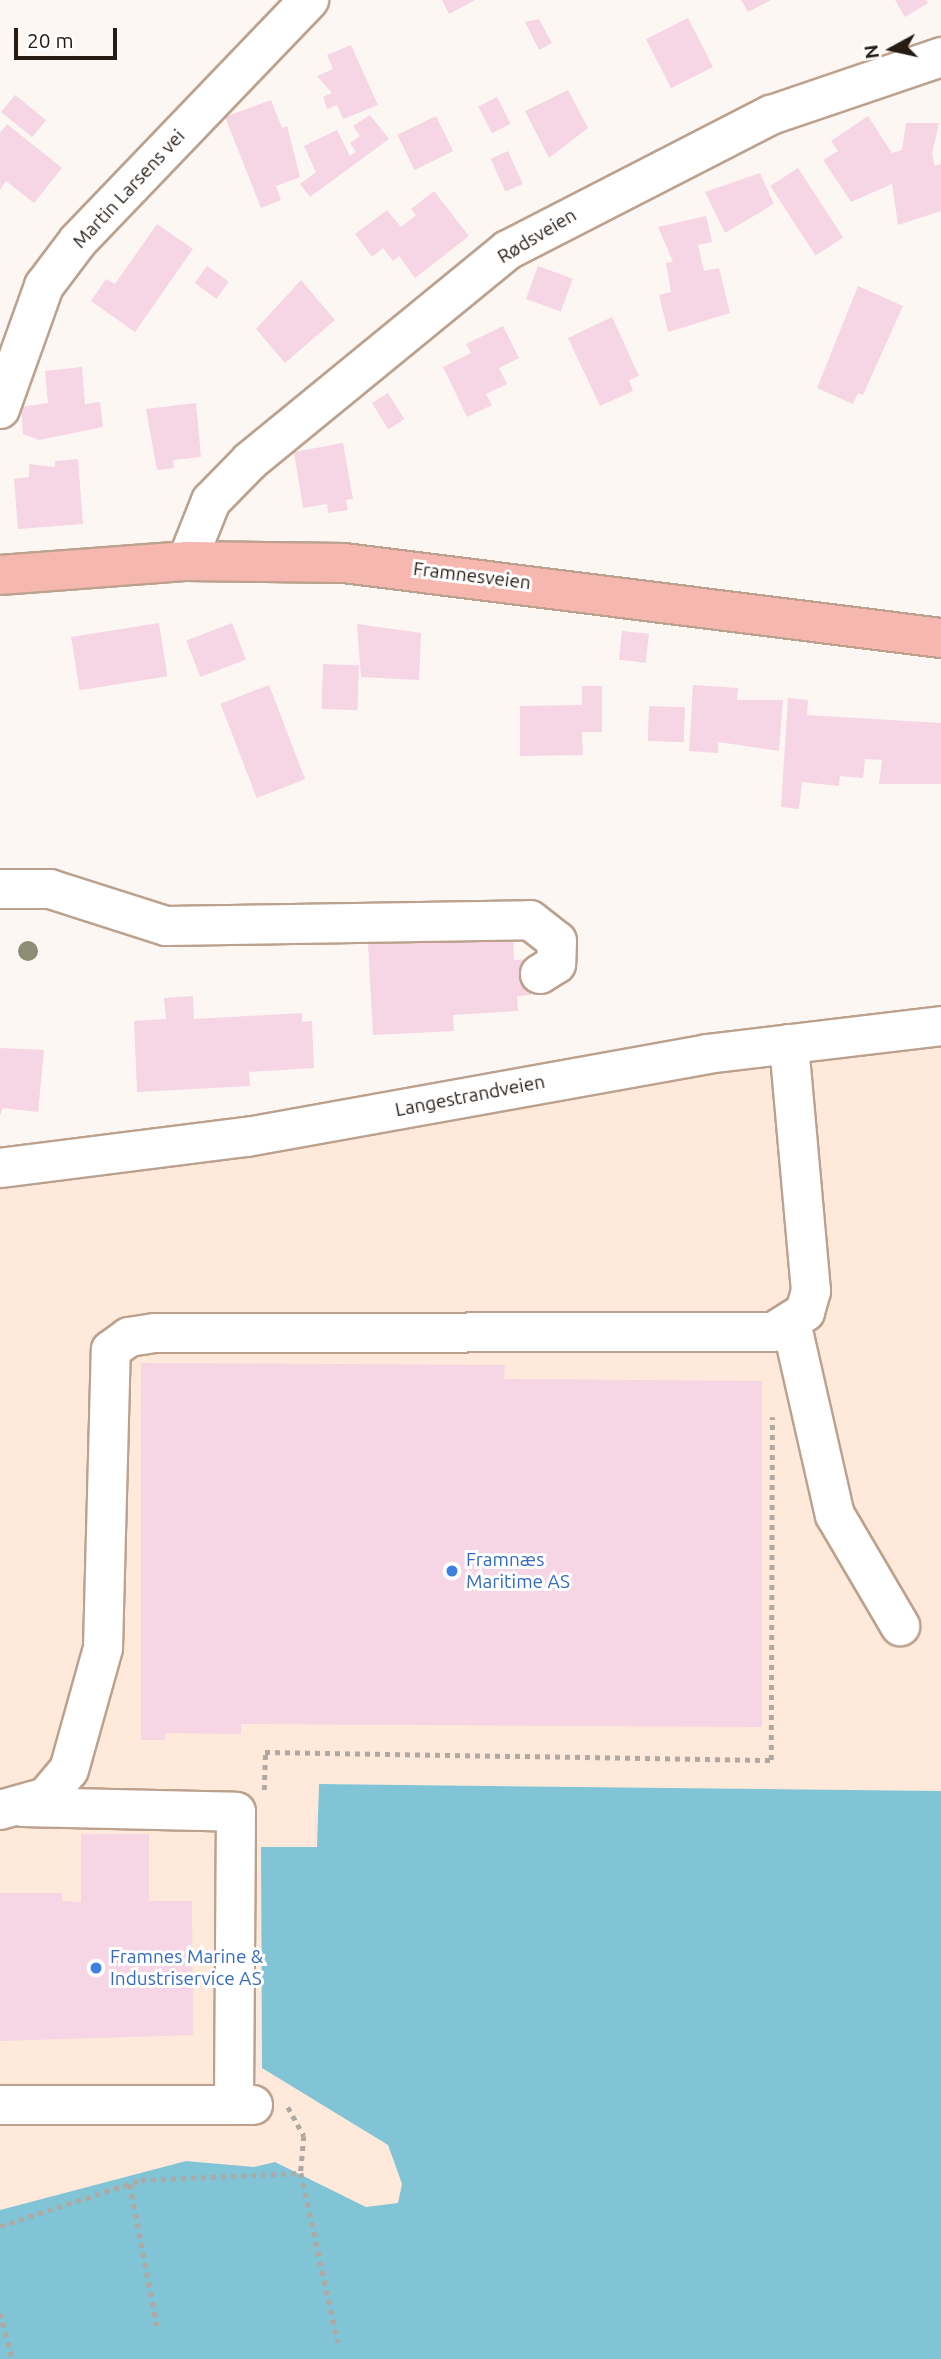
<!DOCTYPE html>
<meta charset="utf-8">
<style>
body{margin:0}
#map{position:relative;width:941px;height:2359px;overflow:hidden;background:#fdf7f3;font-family:Ubuntu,sans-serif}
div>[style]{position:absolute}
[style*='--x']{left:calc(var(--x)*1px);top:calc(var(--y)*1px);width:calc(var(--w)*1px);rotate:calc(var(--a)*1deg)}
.built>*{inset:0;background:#fee9da}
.water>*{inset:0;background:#81c4d5}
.building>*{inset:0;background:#f6d5e5;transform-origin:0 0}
.path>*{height:4.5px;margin-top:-2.25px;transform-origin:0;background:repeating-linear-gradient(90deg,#b0a8a3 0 5px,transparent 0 10px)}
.roads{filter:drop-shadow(2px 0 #bca28e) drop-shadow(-2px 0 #bca28e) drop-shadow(0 2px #bca28e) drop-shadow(0 -2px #bca28e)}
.minor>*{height:38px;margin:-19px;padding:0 19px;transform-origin:19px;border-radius:19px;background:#fff}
.major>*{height:38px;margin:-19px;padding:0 19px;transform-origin:19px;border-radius:19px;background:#f5b7b0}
.trees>*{width:20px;height:20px;margin:-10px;border-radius:50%;background:#8e8e76}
.dots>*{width:19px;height:19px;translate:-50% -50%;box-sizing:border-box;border:4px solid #fff;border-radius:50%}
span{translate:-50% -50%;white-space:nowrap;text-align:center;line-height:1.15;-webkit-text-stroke:6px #fff;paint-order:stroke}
.street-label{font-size:19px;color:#261c14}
.shop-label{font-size:19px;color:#366cbe}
.left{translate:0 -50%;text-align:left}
.north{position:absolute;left:857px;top:14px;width:70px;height:70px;-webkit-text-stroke:5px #fff;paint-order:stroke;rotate:262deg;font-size:19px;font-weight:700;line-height:28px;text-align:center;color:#261c14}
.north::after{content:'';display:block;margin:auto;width:24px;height:32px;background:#261c14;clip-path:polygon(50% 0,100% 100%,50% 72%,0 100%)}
.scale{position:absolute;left:14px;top:28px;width:103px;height:32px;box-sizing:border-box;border:4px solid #261c14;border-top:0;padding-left:9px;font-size:21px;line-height:24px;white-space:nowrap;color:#261c14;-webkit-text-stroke:5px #fff;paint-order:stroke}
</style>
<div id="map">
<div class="built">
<div style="clip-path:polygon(941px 1027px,941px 1791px,319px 1784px,317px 1847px,261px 1848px,309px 2096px,388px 2145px,402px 2184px,398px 2204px,366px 2207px,275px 2162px,254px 2168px,186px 2161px,0 2210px,0 1168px)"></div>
</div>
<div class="water">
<div style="clip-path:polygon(319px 1784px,941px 1791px,941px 2359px,0 2359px,0 2210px,186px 2161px,254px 2167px,275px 2162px,366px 2207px,398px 2203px,402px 2184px,388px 2145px,262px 2068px,261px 1847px,317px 1847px)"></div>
</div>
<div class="building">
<div style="clip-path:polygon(442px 0,475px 0,449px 14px)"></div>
<div style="clip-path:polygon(741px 0,771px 0,748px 12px)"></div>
<div style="clip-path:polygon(895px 0,926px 0,928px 3px,905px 17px)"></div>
<div style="left:688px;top:18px;width:55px;height:47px;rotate:63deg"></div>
<div style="clip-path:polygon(539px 19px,552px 43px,539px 50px,525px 22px)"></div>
<div style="clip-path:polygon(351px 45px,378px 105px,343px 119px,337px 105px,327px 109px,323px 97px,332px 93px,317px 76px,333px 69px,327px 55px)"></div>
<div style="clip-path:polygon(568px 90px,588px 128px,549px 158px,525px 111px)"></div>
<div style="left:15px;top:95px;width:40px;height:22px;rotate:39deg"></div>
<div style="left:497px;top:97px;width:30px;height:21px;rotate:63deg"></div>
<div style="clip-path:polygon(271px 100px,282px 128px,287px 126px,300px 177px,276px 186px,281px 200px,261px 208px,225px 117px)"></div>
<div style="clip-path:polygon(370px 115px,389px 139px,310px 197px,300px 184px,316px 172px,304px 146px,337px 130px,350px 156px,356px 152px,350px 143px,360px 136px,353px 126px)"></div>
<div style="left:436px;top:116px;width:39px;height:43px;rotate:64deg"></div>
<div style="clip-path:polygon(868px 116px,892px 153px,902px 150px,906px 123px,939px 123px,932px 154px,935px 166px,941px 164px,941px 211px,898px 225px,892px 184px,851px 202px,823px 160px,838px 151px,831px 141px)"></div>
<div style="clip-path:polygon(7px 124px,62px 168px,34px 203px,6px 181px,0 190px,0 133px)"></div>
<div style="left:508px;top:151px;width:36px;height:19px;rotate:66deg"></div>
<div style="left:798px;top:168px;width:83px;height:33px;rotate:57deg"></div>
<div style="clip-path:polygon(760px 173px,774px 204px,725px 233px,705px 192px)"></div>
<div style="clip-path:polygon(434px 191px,469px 236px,415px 278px,399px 256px,393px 261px,383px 248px,372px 257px,355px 234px,387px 210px,401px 227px,416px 215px,411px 209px)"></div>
<div style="clip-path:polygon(706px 216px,712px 242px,698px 245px,704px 271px,719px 268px,730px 313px,668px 332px,659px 295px,671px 292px,666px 263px,673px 262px,658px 227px)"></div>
<div style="clip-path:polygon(157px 224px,193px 249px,135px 332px,91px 301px,106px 279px,115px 284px)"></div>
<div style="left:207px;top:266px;width:27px;height:21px;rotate:36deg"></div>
<div style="left:538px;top:266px;width:37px;height:35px;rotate:20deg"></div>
<div style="clip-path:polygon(301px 280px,335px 320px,285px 363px,256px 329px)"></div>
<div style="clip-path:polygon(858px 286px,903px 306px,863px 395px,858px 393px,853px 404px,817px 388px)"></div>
<div style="clip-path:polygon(612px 317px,639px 376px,629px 380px,633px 391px,600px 406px,568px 338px)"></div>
<div style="clip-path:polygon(503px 326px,519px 358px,499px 368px,507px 384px,486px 394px,492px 405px,467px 417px,443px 367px,471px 353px,466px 344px)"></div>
<div style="clip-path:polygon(82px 367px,85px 404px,100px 402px,103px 427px,39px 440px,23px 434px,21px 407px,48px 403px,45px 371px)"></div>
<div style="left:388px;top:393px;width:31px;height:19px;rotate:58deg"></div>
<div style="clip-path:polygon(196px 403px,201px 457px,173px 460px,174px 468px,157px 470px,146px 409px)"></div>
<div style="clip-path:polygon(343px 443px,353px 499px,346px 500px,348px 510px,328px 513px,327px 504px,303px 508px,294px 452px)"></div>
<div style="clip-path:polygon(78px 459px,83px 524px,18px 529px,14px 479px,29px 477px,29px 464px,55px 467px,55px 461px)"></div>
<div style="left:159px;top:623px;width:54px;height:89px;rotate:81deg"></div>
<div style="left:232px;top:623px;width:39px;height:49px;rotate:69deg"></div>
<div style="clip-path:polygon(357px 624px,421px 633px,419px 680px,361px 677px)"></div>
<div style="left:622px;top:631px;width:27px;height:29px;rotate:6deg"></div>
<div style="left:323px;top:664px;width:36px;height:45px;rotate:2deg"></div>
<div style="left:269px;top:685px;width:101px;height:52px;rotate:69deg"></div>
<div style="clip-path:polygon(693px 685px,738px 688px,737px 700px,783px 700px,779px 751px,718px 742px,718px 753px,689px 751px)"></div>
<div style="clip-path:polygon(582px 686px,602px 686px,602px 732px,582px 732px,583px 755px,520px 756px,520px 706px,582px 705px)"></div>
<div style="clip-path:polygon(788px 698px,808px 700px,807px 715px,941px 723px,941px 784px,879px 784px,882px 760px,865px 759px,863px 778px,840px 776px,839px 786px,802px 782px,799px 809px,781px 807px)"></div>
<div style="left:649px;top:706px;width:36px;height:35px;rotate:2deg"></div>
<div style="clip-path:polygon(398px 936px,513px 936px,514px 960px,529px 959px,531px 995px,517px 996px,518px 1011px,453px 1015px,454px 1031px,373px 1035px,368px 944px,398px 942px)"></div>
<div style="clip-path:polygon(193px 996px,194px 1019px,302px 1013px,302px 1022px,312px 1021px,314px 1068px,249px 1072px,250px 1086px,137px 1092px,134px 1021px,166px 1019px,164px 998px)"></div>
<div style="clip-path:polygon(0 1048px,44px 1050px,38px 1112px,3px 1108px,0 1115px)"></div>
<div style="clip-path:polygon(141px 1363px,505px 1365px,504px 1379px,762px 1381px,762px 1727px,241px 1724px,241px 1734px,165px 1733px,165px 1740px,141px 1740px)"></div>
<div style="clip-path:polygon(81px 1834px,149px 1834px,149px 1901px,192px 1901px,193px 2035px,0 2041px,0 1893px,62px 1893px,62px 1901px,81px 1902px)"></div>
</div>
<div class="path">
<div style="--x:264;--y:1790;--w:38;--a:-88"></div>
<div style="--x:265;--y:1752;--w:506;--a:0.91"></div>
<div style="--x:771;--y:1760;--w:343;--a:-89.8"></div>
<div style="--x:288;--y:2107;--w:33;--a:61"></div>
<div style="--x:304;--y:2136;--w:37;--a:95"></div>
<div style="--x:130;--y:2184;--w:144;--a:79.2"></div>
<div style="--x:0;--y:2226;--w:148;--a:-18.1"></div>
<div style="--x:141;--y:2180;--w:160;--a:-2.5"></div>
<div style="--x:301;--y:2173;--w:174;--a:77.7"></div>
<div style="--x:0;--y:2313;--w:46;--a:74.7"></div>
</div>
<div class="roads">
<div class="minor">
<div style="--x:0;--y:409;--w:131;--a:-70.3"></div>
<div style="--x:44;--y:286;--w:56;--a:-52.9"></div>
<div style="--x:78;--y:241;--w:334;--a:-46.2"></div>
<div style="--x:187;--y:561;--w:65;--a:-68.2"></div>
<div style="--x:211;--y:501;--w:56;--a:-45.7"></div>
<div style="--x:250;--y:461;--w:333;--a:-39.3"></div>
<div style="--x:508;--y:250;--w:296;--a:-27.2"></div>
<div style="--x:771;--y:115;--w:180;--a:-18.8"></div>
<div style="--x:0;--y:889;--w:50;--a:0"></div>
<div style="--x:50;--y:889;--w:122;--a:17.7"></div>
<div style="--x:166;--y:926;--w:364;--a:-0.9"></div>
<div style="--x:530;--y:920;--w:34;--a:38"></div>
<div style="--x:557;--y:941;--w:23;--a:92"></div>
<div style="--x:556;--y:964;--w:19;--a:148"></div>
<div style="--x:0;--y:1168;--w:249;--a:-7.2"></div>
<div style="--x:247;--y:1137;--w:467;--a:-10.2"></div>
<div style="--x:707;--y:1054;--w:236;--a:-6.8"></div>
<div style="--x:791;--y:1322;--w:198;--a:77.2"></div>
<div style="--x:835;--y:1515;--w:129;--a:59.6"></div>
<div style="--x:23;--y:1807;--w:213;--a:1.3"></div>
<div style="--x:236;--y:1812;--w:293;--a:90.4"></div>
<div style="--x:0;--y:1810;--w:48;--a:-15.8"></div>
<div style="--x:46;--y:1797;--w:35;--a:-50"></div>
<div style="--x:69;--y:1770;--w:127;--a:-74.4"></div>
<div style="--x:103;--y:1648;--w:298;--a:-88.5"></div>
<div style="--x:111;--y:1350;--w:22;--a:-36"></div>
<div style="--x:129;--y:1337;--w:26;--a:-9"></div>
<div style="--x:155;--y:1333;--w:618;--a:-0.09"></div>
<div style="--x:773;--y:1332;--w:38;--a:-32"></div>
<div style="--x:805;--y:1312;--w:22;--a:-74"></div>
<div style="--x:811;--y:1291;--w:248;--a:-95.1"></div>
<div style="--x:0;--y:2105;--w:253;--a:0"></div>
</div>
<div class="major">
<div style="--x:0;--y:575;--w:188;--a:-4.3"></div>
<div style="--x:187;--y:561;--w:157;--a:0.7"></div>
<div style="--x:344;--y:563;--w:602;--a:7.16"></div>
</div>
</div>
<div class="trees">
<div style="left:28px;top:951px"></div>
</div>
<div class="dots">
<div style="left:452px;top:1571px;background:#3f7fe0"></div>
<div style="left:96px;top:1968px;background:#3f7fe0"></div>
</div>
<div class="street-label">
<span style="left:129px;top:189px;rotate:-47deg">Martin Larsens vei</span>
<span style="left:537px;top:236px;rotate:-31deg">Rødsveien</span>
<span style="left:472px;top:576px;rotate:7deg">Framnesveien</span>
<span style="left:470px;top:1096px;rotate:-11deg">Langestrandveien</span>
</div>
<div class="shop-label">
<span class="left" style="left:466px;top:1571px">Framnæs<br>Maritime AS</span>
<span class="left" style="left:110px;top:1968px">Framnes Marine &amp;<br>Industriservice AS</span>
</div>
<div class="north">N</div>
<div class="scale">20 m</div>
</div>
